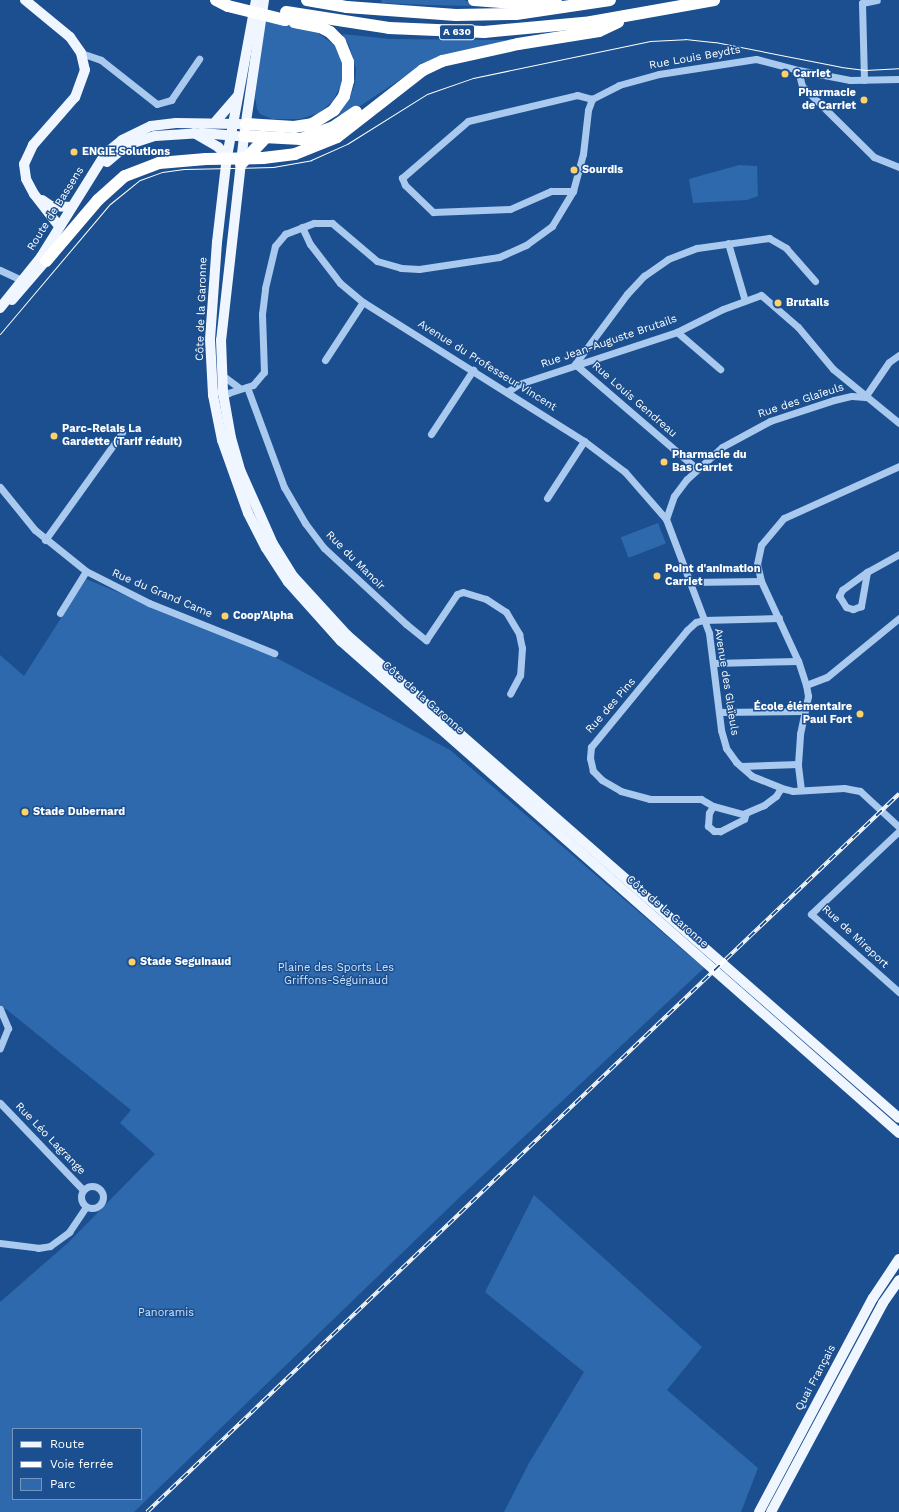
<!DOCTYPE html>
<meta charset="utf-8">
<style>
body{margin:0}
#map{position:relative;width:899px;height:1512px;overflow:hidden;background:#1b4f8f;font-family:"Work Sans",sans-serif}
div>[style]{position:absolute}
[style*='--x']{left:calc(var(--x)*1px);top:calc(var(--y)*1px);width:calc(var(--w)*1px);rotate:calc(var(--a)*1deg)}
.green>*{inset:0;background:#2e69ad;transform-origin:0 0}
.minor>*{height:7px;margin:-3.5px;padding:0 3.5px;transform-origin:3.5px;border-radius:3.5px;background:#a9c9ee}
.minor>.ring{margin:-3.5px;padding:0;box-sizing:content-box;background:none;border:7px solid #a9c9ee;border-radius:50%}
.major>*{height:10px;margin:-5px;padding:0 5px;transform-origin:5px;border-radius:5px;background:#f0f6ff}
.highway>*{height:12px;margin:-6px;padding:0 6px;transform-origin:6px;border-radius:6px;background:#fff}
.tram>*{height:1px;margin:-0.5px;padding:0 0.5px;transform-origin:0.5px;border-radius:0.5px;background:#fff}
.rail>*{height:4px;margin-top:-2px;transform-origin:0;background:repeating-linear-gradient(90deg,#1b4f8f 0 8px,#fff 0 16px);box-sizing:border-box;border-block:1px solid #fff}
.highway-bridge>*{height:12px;margin:-6px;padding:0 6px;transform-origin:6px;border-radius:6px;background:#fff}
.dots>*{width:11px;height:11px;translate:-50% -50%;box-sizing:border-box;border:2px solid #1b4f8f;border-radius:50%}
span{translate:-50% -50%;white-space:nowrap;text-align:center;line-height:1.15;-webkit-text-stroke:3px #1b4f8f;paint-order:stroke}
.shield-label span{padding:1px 3px;background:#1b4f8f;border:1px solid;border-radius:3px;-webkit-text-stroke-width:0}
.shield-label{font-size:10px;color:#fff;font-weight:700}
.street-label{font-size:11px;color:#fff}
.poi-label{font-size:11px;color:#fff;font-weight:700}
.left{translate:0 -50%;text-align:left}
.right{translate:-100% -50%;text-align:right}
.park-label{font-size:11px;color:#cfe3fa}
.legend{position:absolute;left:12px;top:1428px;width:130px;height:72px;box-sizing:border-box;background:#1b4f8f;border:1px solid #7695bc;margin:0;padding:5px 7px;list-style:none;font-size:12px;color:#fff}
.legend li{display:flex;align-items:center;gap:8px;height:20px}
.legend b{width:20px;border:1px solid #7695bc}
</style>
<div id="map">
<div class="green">
<div style="clip-path:polygon(381px 0,464px 0,473px 4px,472px 6px,428px 5px,382px 3px)"></div>
<div style="clip-path:polygon(265px 19px,315px 31px,336px 46px,343px 63px,342px 83px,333px 101px,319px 113px,300px 119px,272px 119px,260px 114px,257px 109px,255px 97px)"></div>
<div style="clip-path:polygon(342px 34px,391px 39px,511px 40px,419px 67px,342px 118px,339px 113px,350px 97px,355px 84px,356px 69px,349px 45px)"></div>
<div style="clip-path:polygon(739px 165px,757px 166px,758px 196px,747px 200px,693px 203px,689px 179px)"></div>
<div style="left:658px;top:523px;width:22px;height:40px;rotate:69deg"></div>
<div style="clip-path:polygon(evenodd,86px 579px,273px 656px,450px 750px,704px 968px,462px 1195px,134px 1512px,0 1512px,0 1302px,69px 1242px,155px 1154px,120px 1123px,131px 1110px,6px 1009px,0 1009px,0 655px,24px 676px,86px 579px,13px 1429px,141px 1429px,141px 1499px,13px 1499px,13px 1429px)"></div>
<div style="clip-path:polygon(534px 1195px,702px 1347px,667px 1390px,758px 1468px,741px 1512px,504px 1512px,529px 1463px,584px 1372px,485px 1292px)"></div>
</div>
<div class="minor">
<div style="--x:81;--y:53;--w:21;--a:19"></div>
<div style="--x:101;--y:60;--w:71;--a:38.2"></div>
<div style="--x:157;--y:104;--w:15;--a:-16"></div>
<div style="--x:171;--y:100;--w:50;--a:-55.7"></div>
<div style="--x:798;--y:70;--w:16;--a:76"></div>
<div style="--x:802;--y:86;--w:101;--a:44.6"></div>
<div style="--x:874;--y:157;--w:27;--a:22"></div>
<div style="--x:864;--y:80;--w:77;--a:-91.5"></div>
<div style="--x:862;--y:3;--w:15;--a:-11"></div>
<div style="--x:592;--y:99;--w:30;--a:-27"></div>
<div style="--x:619;--y:85;--w:41;--a:-15.4"></div>
<div style="--x:659;--y:74;--w:98;--a:-8.8"></div>
<div style="--x:756;--y:59;--w:43;--a:14.7"></div>
<div style="--x:798;--y:70;--w:53;--a:10.9"></div>
<div style="--x:850;--y:80;--w:49;--a:-1.2"></div>
<div style="--x:573;--y:191;--w:22;--a:180"></div>
<div style="--x:551;--y:191;--w:45;--a:156.3"></div>
<div style="--x:510;--y:209;--w:77;--a:177.8"></div>
<div style="--x:433;--y:212;--w:39;--a:-136"></div>
<div style="--x:405;--y:185;--w:8;--a:-113"></div>
<div style="--x:402;--y:178;--w:87;--a:-40.8"></div>
<div style="--x:468;--y:121;--w:112;--a:-13.4"></div>
<div style="--x:577;--y:95;--w:16;--a:15"></div>
<div style="--x:302;--y:227;--w:19;--a:65"></div>
<div style="--x:310;--y:244;--w:49;--a:52.4"></div>
<div style="--x:340;--y:283;--w:30;--a:40"></div>
<div style="--x:363;--y:302;--w:261;--a:32.2"></div>
<div style="--x:584;--y:441;--w:51;--a:37.1"></div>
<div style="--x:625;--y:472;--w:62;--a:48.9"></div>
<div style="--x:666;--y:519;--w:122;--a:69.3"></div>
<div style="--x:709;--y:633;--w:98;--a:82.9"></div>
<div style="--x:721;--y:730;--w:19;--a:74"></div>
<div style="--x:726;--y:748;--w:17;--a:54"></div>
<div style="--x:736;--y:762;--w:21;--a:41"></div>
<div style="--x:752;--y:776;--w:31;--a:22"></div>
<div style="--x:781;--y:788;--w:12;--a:14"></div>
<div style="--x:793;--y:791;--w:51;--a:-3.4"></div>
<div style="--x:844;--y:788;--w:16;--a:11"></div>
<div style="--x:860;--y:791;--w:53;--a:42.7"></div>
<div style="--x:728;--y:243;--w:60;--a:73.7"></div>
<div style="--x:0;--y:270;--w:23;--a:25"></div>
<div style="--x:677;--y:332;--w:57;--a:40.7"></div>
<div style="--x:325;--y:360;--w:69;--a:-56.8"></div>
<div style="--x:222;--y:375;--w:21;--a:37"></div>
<div style="--x:247;--y:387;--w:107;--a:69.7"></div>
<div style="--x:284;--y:487;--w:42;--a:59.7"></div>
<div style="--x:305;--y:523;--w:31;--a:53"></div>
<div style="--x:324;--y:548;--w:112;--a:42.8"></div>
<div style="--x:406;--y:624;--w:26;--a:39"></div>
<div style="--x:426;--y:640;--w:55;--a:-56"></div>
<div style="--x:457;--y:594;--w:6;--a:-18"></div>
<div style="--x:463;--y:592;--w:24;--a:17"></div>
<div style="--x:486;--y:599;--w:24;--a:33"></div>
<div style="--x:506;--y:612;--w:26;--a:59"></div>
<div style="--x:519;--y:634;--w:14;--a:78"></div>
<div style="--x:522;--y:648;--w:27;--a:94"></div>
<div style="--x:520;--y:675;--w:21;--a:118"></div>
<div style="--x:220;--y:390;--w:9;--a:21"></div>
<div style="--x:228;--y:393;--w:26;--a:-18"></div>
<div style="--x:253;--y:385;--w:17;--a:-50"></div>
<div style="--x:264;--y:372;--w:58;--a:-92"></div>
<div style="--x:262;--y:314;--w:26;--a:-83"></div>
<div style="--x:265;--y:288;--w:43;--a:-76.6"></div>
<div style="--x:275;--y:246;--w:16;--a:-50"></div>
<div style="--x:285;--y:234;--w:31;--a:-21"></div>
<div style="--x:314;--y:223;--w:18;--a:0"></div>
<div style="--x:332;--y:223;--w:59;--a:40.2"></div>
<div style="--x:377;--y:261;--w:25;--a:16"></div>
<div style="--x:401;--y:268;--w:18;--a:3"></div>
<div style="--x:419;--y:269;--w:81;--a:-8.5"></div>
<div style="--x:499;--y:257;--w:30;--a:-24"></div>
<div style="--x:526;--y:245;--w:32;--a:-36"></div>
<div style="--x:552;--y:226;--w:41;--a:-59"></div>
<div style="--x:573;--y:191;--w:38;--a:-75"></div>
<div style="--x:583;--y:154;--w:44;--a:-83.5"></div>
<div style="--x:588;--y:110;--w:12;--a:-70"></div>
<div style="--x:507;--y:392;--w:14;--a:-34"></div>
<div style="--x:519;--y:384;--w:166;--a:-18.2"></div>
<div style="--x:677;--y:332;--w:51;--a:-26.6"></div>
<div style="--x:723;--y:309;--w:40;--a:-20.2"></div>
<div style="--x:761;--y:295;--w:49;--a:40.9"></div>
<div style="--x:798;--y:327;--w:55;--a:50.2"></div>
<div style="--x:833;--y:369;--w:85;--a:39.3"></div>
<div style="--x:865;--y:397;--w:42;--a:-55.6"></div>
<div style="--x:889;--y:362;--w:12;--a:-35"></div>
<div style="--x:431;--y:434;--w:77;--a:-56.7"></div>
<div style="--x:697;--y:469;--w:161;--a:-139.3"></div>
<div style="--x:575;--y:364;--w:87;--a:-53.4"></div>
<div style="--x:627;--y:294;--w:25;--a:-47"></div>
<div style="--x:644;--y:276;--w:29;--a:-35"></div>
<div style="--x:668;--y:259;--w:31;--a:-21"></div>
<div style="--x:697;--y:248;--w:73;--a:-7.9"></div>
<div style="--x:769;--y:238;--w:20;--a:30"></div>
<div style="--x:786;--y:248;--w:44;--a:48.7"></div>
<div style="--x:0;--y:487;--w:55;--a:50.9"></div>
<div style="--x:35;--y:530;--w:65;--a:38.8"></div>
<div style="--x:86;--y:571;--w:71;--a:26.9"></div>
<div style="--x:149;--y:603;--w:135;--a:21.8"></div>
<div style="--x:547;--y:498;--w:68;--a:-57"></div>
<div style="--x:666;--y:519;--w:24;--a:-71"></div>
<div style="--x:674;--y:496;--w:21;--a:-53"></div>
<div style="--x:687;--y:479;--w:47;--a:-42.4"></div>
<div style="--x:722;--y:447;--w:55;--a:-28.4"></div>
<div style="--x:770;--y:421;--w:67;--a:-18.2"></div>
<div style="--x:834;--y:400;--w:18;--a:-13"></div>
<div style="--x:852;--y:396;--w:13;--a:4"></div>
<div style="--x:45;--y:540;--w:132;--a:-54.3"></div>
<div style="--x:867;--y:572;--w:35;--a:100"></div>
<div style="--x:861;--y:606;--w:9;--a:159"></div>
<div style="--x:853;--y:609;--w:7;--a:-164"></div>
<div style="--x:846;--y:607;--w:13;--a:-122"></div>
<div style="--x:839;--y:596;--w:7;--a:-63"></div>
<div style="--x:842;--y:590;--w:31;--a:-36"></div>
<div style="--x:867;--y:572;--w:37;--a:-29"></div>
<div style="--x:690;--y:582;--w:71;--a:-0.8"></div>
<div style="--x:60;--y:613;--w:49;--a:-58.2"></div>
<div style="--x:714;--y:663;--w:84;--a:-1.4"></div>
<div style="--x:806;--y:685;--w:22;--a:-21"></div>
<div style="--x:827;--y:677;--w:93;--a:-39.3"></div>
<div style="--x:719;--y:712;--w:84;--a:-0.7"></div>
<div style="--x:741;--y:766;--w:57;--a:-2"></div>
<div style="--x:801;--y:790;--w:26;--a:-97"></div>
<div style="--x:798;--y:764;--w:30;--a:-86"></div>
<div style="--x:800;--y:734;--w:39;--a:-78"></div>
<div style="--x:808;--y:696;--w:11;--a:-100"></div>
<div style="--x:806;--y:685;--w:25;--a:-108"></div>
<div style="--x:798;--y:661;--w:88;--a:-114.8"></div>
<div style="--x:761;--y:581;--w:17;--a:-103"></div>
<div style="--x:757;--y:564;--w:19;--a:-78"></div>
<div style="--x:761;--y:545;--w:35;--a:-50"></div>
<div style="--x:784;--y:518;--w:126;--a:-24.3"></div>
<div style="--x:713;--y:806;--w:14;--a:-150"></div>
<div style="--x:701;--y:799;--w:51;--a:180"></div>
<div style="--x:650;--y:799;--w:30;--a:-165"></div>
<div style="--x:621;--y:791;--w:22;--a:-150"></div>
<div style="--x:602;--y:780;--w:13;--a:-135"></div>
<div style="--x:593;--y:771;--w:13;--a:-103"></div>
<div style="--x:590;--y:758;--w:11;--a:-85"></div>
<div style="--x:591;--y:747;--w:151;--a:-50.6"></div>
<div style="--x:687;--y:630;--w:12;--a:-42"></div>
<div style="--x:696;--y:622;--w:7;--a:-16"></div>
<div style="--x:703;--y:620;--w:76;--a:-1.5"></div>
<div style="--x:746;--y:813;--w:6;--a:108"></div>
<div style="--x:744;--y:819;--w:27;--a:153"></div>
<div style="--x:720;--y:831;--w:6;--a:180"></div>
<div style="--x:714;--y:831;--w:8;--a:-140"></div>
<div style="--x:708;--y:826;--w:13;--a:-86"></div>
<div style="--x:709;--y:813;--w:8;--a:-60"></div>
<div style="--x:713;--y:806;--w:31;--a:15"></div>
<div style="--x:743;--y:814;--w:23;--a:-23"></div>
<div style="--x:764;--y:805;--w:15;--a:-37"></div>
<div style="--x:776;--y:796;--w:9;--a:-58"></div>
<div style="--x:899;--y:831;--w:121;--a:136.7"></div>
<div style="--x:811;--y:914;--w:118;--a:41.6"></div>
<div style="--x:0;--y:1009;--w:21;--a:67"></div>
<div style="--x:8;--y:1028;--w:22;--a:112"></div>
<div style="--x:0;--y:1103;--w:120;--a:46.3"></div>
<div class="ring" style="left:81px;top:1186px;width:15px;height:15px"></div>
<div style="--x:0;--y:1243;--w:38;--a:7"></div>
<div style="--x:38;--y:1248;--w:12;--a:-9"></div>
<div style="--x:50;--y:1246;--w:24;--a:-36"></div>
<div style="--x:69;--y:1232;--w:30;--a:-56"></div>
</div>
<div class="major">
<div style="--x:25;--y:0;--w:58;--a:39.4"></div>
<div style="--x:70;--y:37;--w:19;--a:55"></div>
<div style="--x:81;--y:53;--w:17;--a:77"></div>
<div style="--x:85;--y:70;--w:29;--a:110"></div>
<div style="--x:75;--y:97;--w:64;--a:131.2"></div>
<div style="--x:33;--y:145;--w:21;--a:115"></div>
<div style="--x:24;--y:164;--w:15;--a:82"></div>
<div style="--x:26;--y:179;--w:17;--a:62"></div>
<div style="--x:34;--y:194;--w:41;--a:52"></div>
<div style="--x:256;--y:0;--w:159;--a:100.5"></div>
<div style="--x:227;--y:156;--w:87;--a:96.6"></div>
<div style="--x:217;--y:242;--w:97;--a:94.1"></div>
<div style="--x:210;--y:339;--w:56;--a:86.9"></div>
<div style="--x:213;--y:395;--w:46;--a:78.7"></div>
<div style="--x:222;--y:440;--w:77;--a:70.4"></div>
<div style="--x:248;--y:513;--w:39;--a:63"></div>
<div style="--x:266;--y:548;--w:40;--a:57.1"></div>
<div style="--x:288;--y:582;--w:79;--a:48.1"></div>
<div style="--x:341;--y:641;--w:744;--a:41.4"></div>
<div style="--x:264;--y:0;--w:137;--a:98.4"></div>
<div style="--x:244;--y:136;--w:205;--a:96.4"></div>
<div style="--x:221;--y:340;--w:53;--a:87.8"></div>
<div style="--x:223;--y:393;--w:46;--a:79.9"></div>
<div style="--x:231;--y:438;--w:35;--a:74"></div>
<div style="--x:241;--y:472;--w:79;--a:66"></div>
<div style="--x:273;--y:544;--w:39;--a:58"></div>
<div style="--x:294;--y:577;--w:79;--a:47.6"></div>
<div style="--x:347;--y:635;--w:733;--a:41.19"></div>
<div style="--x:216;--y:121;--w:32;--a:-49"></div>
<div style="--x:194;--y:133;--w:28;--a:30"></div>
<div style="--x:218;--y:147;--w:13;--a:45"></div>
<div style="--x:107;--y:162;--w:26;--a:-40"></div>
<div style="--x:127;--y:145;--w:29;--a:-18"></div>
<div style="--x:155;--y:136;--w:47;--a:-3.7"></div>
<div style="--x:202;--y:133;--w:35;--a:5"></div>
<div style="--x:42;--y:200;--w:11;--a:34"></div>
<div style="--x:51;--y:206;--w:20;--a:3"></div>
<div style="--x:12;--y:300;--w:58;--a:-49.2"></div>
<div style="--x:0;--y:308;--w:65;--a:-51.2"></div>
<div style="--x:41;--y:257;--w:121;--a:-58.1"></div>
<div style="--x:105;--y:154;--w:22;--a:-39"></div>
<div style="--x:122;--y:140;--w:32;--a:-26"></div>
<div style="--x:151;--y:126;--w:25;--a:-7"></div>
<div style="--x:176;--y:123;--w:64;--a:0.9"></div>
<div style="--x:759;--y:1512;--w:242;--a:-62"></div>
<div style="--x:873;--y:1298;--w:47;--a:-56.3"></div>
<div style="--x:771;--y:1512;--w:237;--a:-61.8"></div>
<div style="--x:883;--y:1303;--w:28;--a:-55"></div>
</div>
<div class="highway">
<div style="--x:216;--y:0;--w:13;--a:27"></div>
<div style="--x:307;--y:0;--w:41;--a:9.9"></div>
<div style="--x:347;--y:7;--w:109;--a:4.2"></div>
<div style="--x:456;--y:15;--w:60;--a:-1"></div>
<div style="--x:516;--y:14;--w:95;--a:-8.5"></div>
<div style="--x:474;--y:0;--w:41;--a:4.2"></div>
<div style="--x:515;--y:3;--w:41;--a:-4.2"></div>
<div style="--x:286;--y:12;--w:104;--a:8.8"></div>
<div style="--x:389;--y:28;--w:95;--a:2.4"></div>
<div style="--x:484;--y:32;--w:107;--a:-5.3"></div>
<div style="--x:591;--y:22;--w:125;--a:-10.1"></div>
<div style="--x:246;--y:124;--w:48;--a:3.6"></div>
<div style="--x:294;--y:127;--w:18;--a:-9"></div>
<div style="--x:312;--y:124;--w:26;--a:-32"></div>
<div style="--x:334;--y:110;--w:17;--a:-54"></div>
<div style="--x:344;--y:96;--w:16;--a:-75"></div>
<div style="--x:348;--y:81;--w:19;--a:-90"></div>
<div style="--x:348;--y:62;--w:22;--a:-112"></div>
<div style="--x:340;--y:42;--w:14;--a:-135"></div>
<div style="--x:330;--y:32;--w:11;--a:-153"></div>
<div style="--x:320;--y:27;--w:26;--a:-169"></div>
<div style="--x:244;--y:136;--w:57;--a:3"></div>
<div style="--x:301;--y:139;--w:33;--a:-20"></div>
<div style="--x:332;--y:128;--w:29;--a:-34"></div>
<div style="--x:263;--y:158;--w:32;--a:-7"></div>
<div style="--x:295;--y:154;--w:45;--a:-22"></div>
<div style="--x:337;--y:137;--w:109;--a:-37.9"></div>
<div style="--x:423;--y:70;--w:21;--a:-25"></div>
<div style="--x:442;--y:61;--w:78;--a:-12.6"></div>
<div style="--x:518;--y:44;--w:82;--a:-9.1"></div>
<div style="--x:599;--y:31;--w:21;--a:-25"></div>
<div style="--x:241;--y:164;--w:34;--a:-47"></div>
<div style="--x:46;--y:261;--w:80;--a:-49.6"></div>
<div style="--x:98;--y:200;--w:36;--a:-42"></div>
<div style="--x:125;--y:176;--w:36;--a:-21"></div>
<div style="--x:159;--y:163;--w:47;--a:-4.9"></div>
</div>
<div class="tram">
<div style="--x:0;--y:334;--w:170;--a:-49.8"></div>
<div style="--x:110;--y:204;--w:38;--a:-39"></div>
<div style="--x:140;--y:180;--w:23;--a:-20"></div>
<div style="--x:162;--y:172;--w:22;--a:-8"></div>
<div style="--x:184;--y:169;--w:89;--a:-1.3"></div>
<div style="--x:273;--y:167;--w:39;--a:-10"></div>
<div style="--x:311;--y:160;--w:39;--a:-24"></div>
<div style="--x:347;--y:144;--w:94;--a:-32"></div>
<div style="--x:427;--y:94;--w:49;--a:-19.2"></div>
<div style="--x:473;--y:78;--w:181;--a:-11.8"></div>
<div style="--x:650;--y:41;--w:35;--a:-3"></div>
<div style="--x:685;--y:39;--w:30;--a:6"></div>
<div style="--x:715;--y:42;--w:128;--a:11.2"></div>
<div style="--x:841;--y:67;--w:24;--a:7"></div>
<div style="--x:865;--y:70;--w:34;--a:-3"></div>
</div>
<div class="rail">
<div style="--x:147;--y:1512;--w:1040;--a:-43.68"></div>
</div>
<div class="highway-bridge">
<div style="--x:228;--y:6;--w:59;--a:13.8"></div>
<div style="--x:206;--y:159;--w:57;--a:-1"></div>
</div>
<div class="dots">
<div style="left:785px;top:74px;background:#ffd166"></div>
<div style="left:864px;top:100px;background:#ffd166"></div>
<div style="left:74px;top:152px;background:#ffd166"></div>
<div style="left:574px;top:170px;background:#ffd166"></div>
<div style="left:778px;top:303px;background:#ffd166"></div>
<div style="left:54px;top:436px;background:#ffd166"></div>
<div style="left:664px;top:462px;background:#ffd166"></div>
<div style="left:657px;top:576px;background:#ffd166"></div>
<div style="left:225px;top:616px;background:#ffd166"></div>
<div style="left:860px;top:714px;background:#ffd166"></div>
<div style="left:25px;top:812px;background:#ffd166"></div>
<div style="left:132px;top:962px;background:#ffd166"></div>
</div>
<div class="shield-label">
<span style="left:457px;top:32px">A 630</span>
</div>
<div class="street-label">
<span style="left:695px;top:58px;rotate:-10deg">Rue Louis Beydts</span>
<span style="left:56px;top:209px;rotate:-58deg">Route de Bassens</span>
<span style="left:202px;top:309px;rotate:-88deg">Côte de la Garonne</span>
<span style="left:609px;top:342px;rotate:-19deg">Rue Jean-Auguste Brutails</span>
<span style="left:487px;top:366px;rotate:32deg">Avenue du Professeur Vincent</span>
<span style="left:634px;top:400px;rotate:41deg">Rue Louis Gendreau</span>
<span style="left:801px;top:401px;rotate:-18deg">Rue des Glaïeuls</span>
<span style="left:355px;top:561px;rotate:45deg">Rue du Manoir</span>
<span style="left:162px;top:594px;rotate:23deg">Rue du Grand Came</span>
<span style="left:726px;top:682px;rotate:81deg">Avenue des Glaïeuls</span>
<span style="left:423px;top:698px;rotate:41deg">Côte de la Garonne</span>
<span style="left:611px;top:706px;rotate:-49deg">Rue des Pins</span>
<span style="left:667px;top:912px;rotate:41deg">Côte de la Garonne</span>
<span style="left:855px;top:937px;rotate:43deg">Rue de Mireport</span>
<span style="left:50px;top:1139px;rotate:46deg">Rue Léo Lagrange</span>
<span style="left:816px;top:1378px;rotate:-62deg">Quai Français</span>
</div>
<div class="poi-label">
<span class="left" style="left:793px;top:74px">Carriet</span>
<span class="right" style="left:856px;top:100px">Pharmacie<br>de Carriet</span>
<span class="left" style="left:82px;top:152px">ENGIE Solutions</span>
<span class="left" style="left:582px;top:170px">Sourdis</span>
<span class="left" style="left:786px;top:303px">Brutails</span>
<span class="left" style="left:62px;top:436px">Parc-Relais La<br>Gardette (Tarif réduit)</span>
<span class="left" style="left:672px;top:462px">Pharmacie du<br>Bas Carriet</span>
<span class="left" style="left:665px;top:576px">Point d'animation<br>Carriet</span>
<span class="left" style="left:233px;top:616px">Coop'Alpha</span>
<span class="right" style="left:852px;top:714px">École élémentaire<br>Paul Fort</span>
<span class="left" style="left:33px;top:812px">Stade Dubernard</span>
<span class="left" style="left:140px;top:962px">Stade Seguinaud</span>
</div>
<div class="park-label">
<span style="left:336px;top:975px">Plaine des Sports Les<br>Griffons-Séguinaud</span>
<span style="left:166px;top:1313px">Panoramis</span>
</div>
<ul class="legend">
<li><b style="height:5px;background:#f0f6ff"></b>Route</li>
<li><b style="height:5px;background:#fff"></b>Voie ferrée</li>
<li><b style="height:11px;background:#2e69ad"></b>Parc</li>
</ul>
</div>
